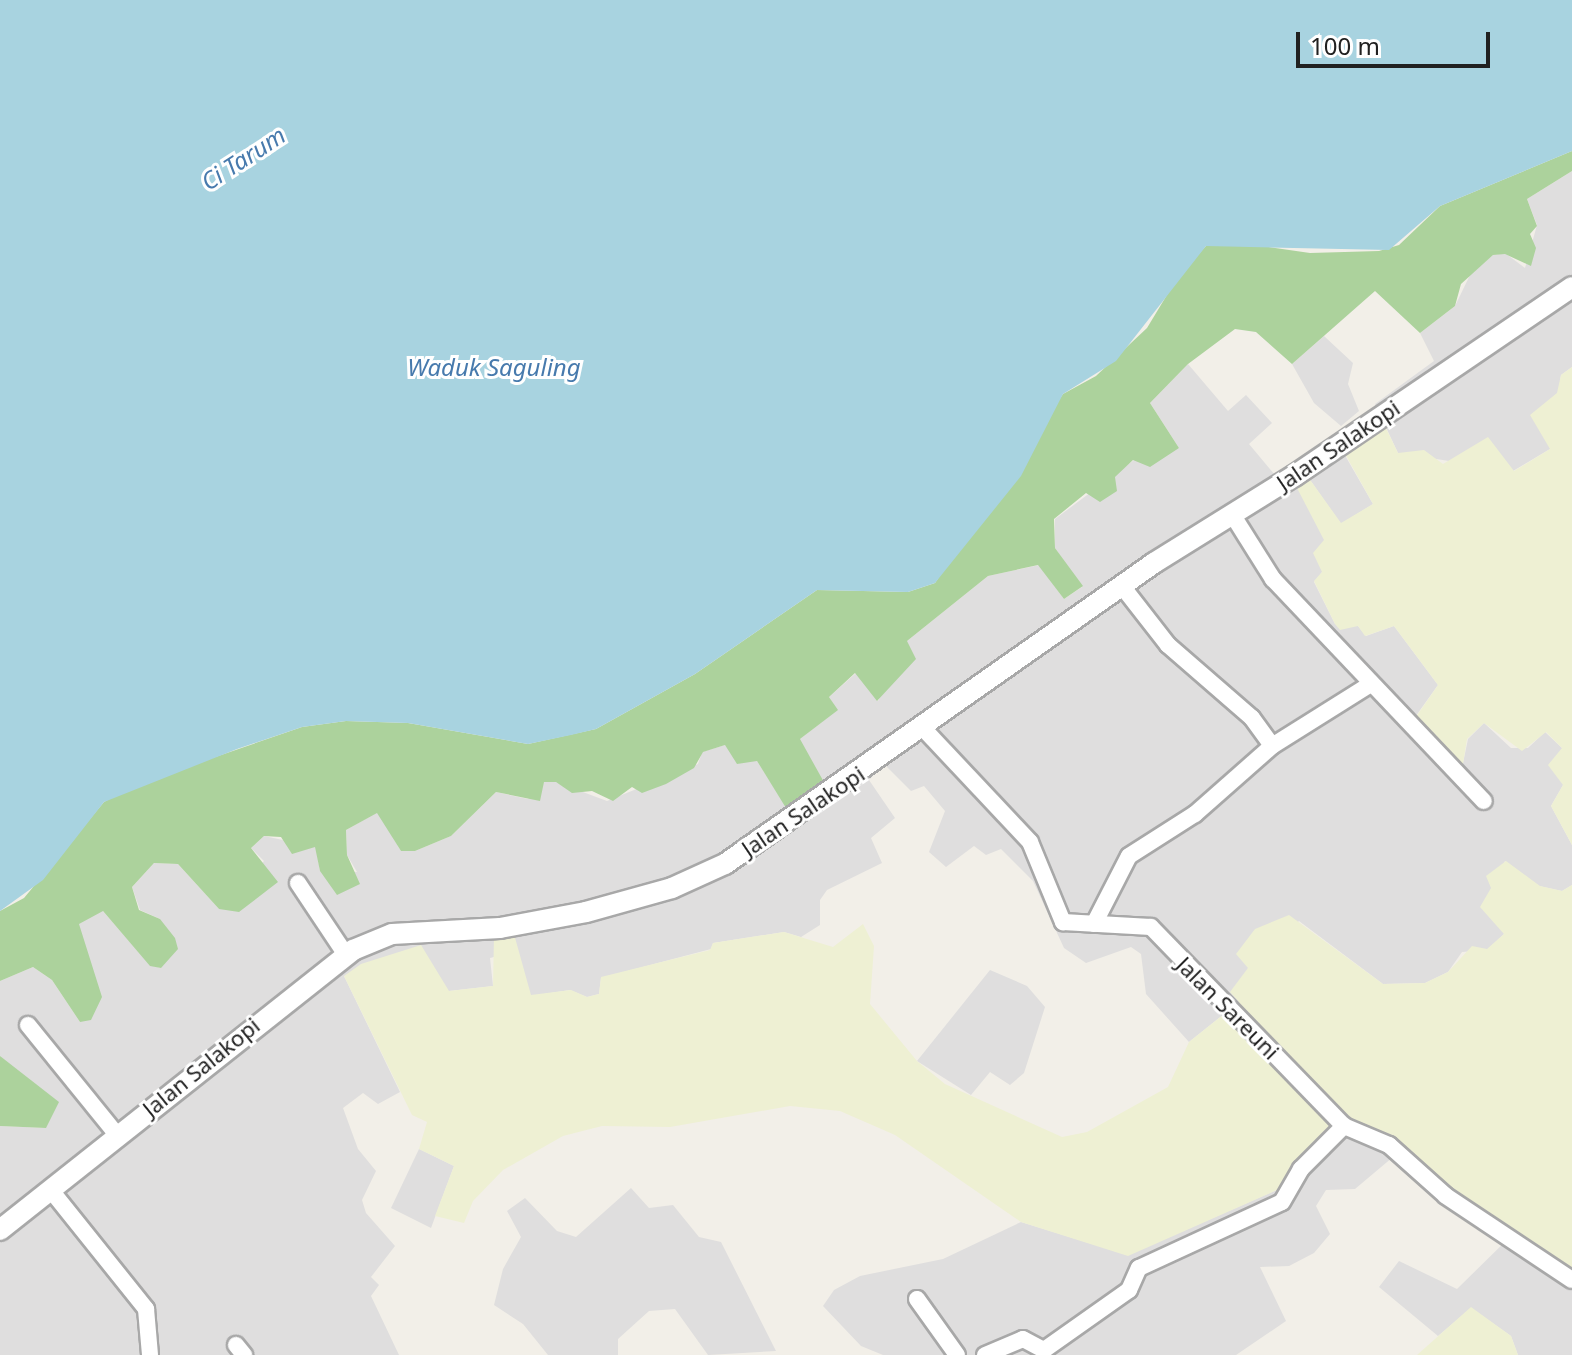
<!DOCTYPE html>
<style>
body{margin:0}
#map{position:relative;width:1572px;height:1355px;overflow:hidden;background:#f2efe8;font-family:"Noto Sans",sans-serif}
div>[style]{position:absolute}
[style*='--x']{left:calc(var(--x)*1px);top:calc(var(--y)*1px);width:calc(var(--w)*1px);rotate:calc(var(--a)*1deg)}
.residential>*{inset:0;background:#dfdede}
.farmland>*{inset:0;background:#eef0d3}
.forest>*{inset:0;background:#acd29c}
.water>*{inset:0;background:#a8d3e0}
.roads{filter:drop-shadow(2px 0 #a8a8a8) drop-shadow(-2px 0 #a8a8a8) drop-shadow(0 2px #a8a8a8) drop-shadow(0 -2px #a8a8a8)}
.minor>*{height:16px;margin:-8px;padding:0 8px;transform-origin:8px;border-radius:8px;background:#fff}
.tertiary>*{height:20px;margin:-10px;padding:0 10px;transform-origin:10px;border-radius:10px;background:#fff}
span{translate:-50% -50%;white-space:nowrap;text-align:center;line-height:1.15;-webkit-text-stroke:6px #fff;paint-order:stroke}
.street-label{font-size:22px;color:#212121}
.water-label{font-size:24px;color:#477aad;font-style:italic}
.scale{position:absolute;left:1296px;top:32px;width:194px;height:36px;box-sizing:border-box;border:4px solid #212121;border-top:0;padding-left:10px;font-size:24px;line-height:28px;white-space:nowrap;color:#212121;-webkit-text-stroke:6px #fff;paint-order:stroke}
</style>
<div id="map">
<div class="residential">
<div style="clip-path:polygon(1572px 171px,1572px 367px,1561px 375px,1550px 449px,1513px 471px,1398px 453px,1375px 404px,1434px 361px,1420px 333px,1455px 306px,1470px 275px,1493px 255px,1505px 253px,1525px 268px,1537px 225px,1527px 199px)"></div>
<div style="clip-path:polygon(1324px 336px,1353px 363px,1348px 384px,1359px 411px,1341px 426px,1314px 403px,1292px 364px)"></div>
<div style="clip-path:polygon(1188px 364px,1228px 411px,1246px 395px,1272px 423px,1249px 444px,1275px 475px,1335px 438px,1373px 504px,1341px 524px,1308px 477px,1325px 541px,1322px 572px,1314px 582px,1335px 624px,1358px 626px,1366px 636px,1394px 626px,1438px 685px,1413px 720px,1463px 763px,1468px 739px,1484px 723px,1511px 748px,1528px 748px,1545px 732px,1562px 748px,1563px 785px,1551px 806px,1572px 845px,1572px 885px,1562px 891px,1539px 886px,1505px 861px,1491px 888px,1504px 934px,1487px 950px,1462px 952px,1448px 972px,1425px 983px,1383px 984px,1299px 921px,1248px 968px,1239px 1002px,1189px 1042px,1146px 994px,1141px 954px,1131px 947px,1086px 963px,1064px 948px,1033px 881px,1001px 849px,986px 855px,974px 846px,946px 867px,929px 852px,945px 811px,924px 786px,911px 791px,884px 764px,869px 780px,895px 818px,871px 838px,882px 863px,827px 890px,820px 900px,820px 925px,801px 937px,784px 932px,713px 943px,711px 949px,601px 978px,599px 994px,587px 997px,570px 990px,531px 996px,498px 956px,490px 958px,493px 986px,449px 991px,344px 976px,400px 1092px,378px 1104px,363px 1093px,343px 1108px,358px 1149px,376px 1171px,362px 1200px,366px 1213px,395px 1246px,371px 1277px,379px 1285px,371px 1296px,399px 1355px,0 1355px,0 1126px,46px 1128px,0 1056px,0 981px,33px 967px,52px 980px,80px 1022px,101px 997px,78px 924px,102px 910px,150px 965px,161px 968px,160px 919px,140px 910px,132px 887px,154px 863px,178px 864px,219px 909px,264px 861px,251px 848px,264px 836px,316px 847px,320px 871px,357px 872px,347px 855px,346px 830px,378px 812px,401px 851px,415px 851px,451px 836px,496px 792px,528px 799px,544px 782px,556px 782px,607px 801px,698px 764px,702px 752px,725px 745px,757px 761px,787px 808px,800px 739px,837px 710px,829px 697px,856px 673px,878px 701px,907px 641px,988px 576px,1039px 565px,1064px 599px,1082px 587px,1055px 548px,1055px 519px,1134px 460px,1179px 448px,1150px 403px)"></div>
<div style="clip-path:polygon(990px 970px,1027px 986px,1045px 1007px,1024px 1073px,1010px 1085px,990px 1072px,971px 1095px,917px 1061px)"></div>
<div style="clip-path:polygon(1342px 1117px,1393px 1157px,1355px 1189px,1326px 1190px,1316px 1206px,1330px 1234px,1314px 1253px,1289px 1266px,1260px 1267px,1286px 1321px,1236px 1355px,883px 1355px,861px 1346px,823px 1306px,834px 1290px,860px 1276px,943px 1259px,1021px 1222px,1128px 1255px,1286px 1186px,1297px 1161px)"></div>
<div style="clip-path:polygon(419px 1149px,454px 1166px,431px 1228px,391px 1208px)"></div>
<div style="clip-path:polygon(631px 1188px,649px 1208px,673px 1205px,699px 1237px,721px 1242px,776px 1351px,708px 1355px,675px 1309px,649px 1311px,618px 1339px,618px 1355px,548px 1355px,523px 1324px,494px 1305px,503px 1269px,521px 1237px,507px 1211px,525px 1198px,557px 1231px,576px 1237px)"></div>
<div style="clip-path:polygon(1515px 1232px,1572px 1270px,1572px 1355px,1518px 1355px,1511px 1336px,1471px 1308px,1438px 1336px,1379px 1287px,1399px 1261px,1457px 1289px)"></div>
</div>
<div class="farmland">
<div style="clip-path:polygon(1572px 367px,1572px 845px,1551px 806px,1563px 785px,1548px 765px,1562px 748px,1546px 732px,1522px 751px,1484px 723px,1467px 739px,1463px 764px,1452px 761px,1413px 721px,1438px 685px,1394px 626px,1365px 636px,1358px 626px,1340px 630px,1335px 624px,1314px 581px,1322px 572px,1313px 553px,1324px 540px,1297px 488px,1308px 477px,1341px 523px,1373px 504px,1344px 452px,1383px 422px,1398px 453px,1424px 450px,1443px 464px,1488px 437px,1514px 471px,1550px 449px,1530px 415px,1557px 393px,1561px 375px)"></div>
<div style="clip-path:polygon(1506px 861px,1540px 886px,1562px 891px,1572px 885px,1572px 1270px,1456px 1194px,1398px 1143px,1342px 1117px,1297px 1161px,1286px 1186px,1128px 1256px,1021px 1222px,895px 1135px,840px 1111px,790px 1106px,670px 1127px,602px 1126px,563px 1136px,503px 1170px,473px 1201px,464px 1223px,435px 1216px,454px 1166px,419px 1149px,427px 1122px,412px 1115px,344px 976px,361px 964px,421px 945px,449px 991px,493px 986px,494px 935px,514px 934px,531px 995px,571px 990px,587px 997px,599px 994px,601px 977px,710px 950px,713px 943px,784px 932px,833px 947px,863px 924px,874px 946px,870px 1004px,917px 1061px,945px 1084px,1062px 1137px,1087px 1132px,1168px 1087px,1189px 1042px,1239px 1002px,1230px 992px,1248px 968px,1236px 954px,1255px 929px,1289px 915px,1383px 984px,1425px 983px,1448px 972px,1472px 946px,1487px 949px,1504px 934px,1480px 907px,1491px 888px,1486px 876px)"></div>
<div style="clip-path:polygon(1471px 1307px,1511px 1336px,1518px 1355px,1417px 1355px)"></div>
</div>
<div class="forest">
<div style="clip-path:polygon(1572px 151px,1572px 171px,1527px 199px,1537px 226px,1530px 234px,1536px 248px,1531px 266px,1505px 254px,1493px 255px,1461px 284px,1455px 306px,1420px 333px,1375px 291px,1292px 364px,1256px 332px,1235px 329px,1188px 364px,1150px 403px,1179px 448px,1150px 467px,1133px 460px,1115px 477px,1117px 491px,1100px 502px,1086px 493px,1054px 519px,1055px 548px,1083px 586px,1064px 599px,1038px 565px,988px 576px,907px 641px,916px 659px,877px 701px,855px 673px,829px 697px,838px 710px,800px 739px,825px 784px,786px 808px,757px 761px,737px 764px,725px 745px,703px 752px,694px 768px,666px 784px,642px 793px,632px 787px,613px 801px,592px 791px,572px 793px,556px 782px,544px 782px,540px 801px,496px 792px,451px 836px,415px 851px,401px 851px,377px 813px,346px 830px,347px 855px,360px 884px,337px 895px,320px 871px,315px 847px,292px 854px,281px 837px,264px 836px,251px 848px,278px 882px,239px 912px,219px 909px,178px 864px,154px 863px,132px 887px,139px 910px,160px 919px,175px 938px,178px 949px,161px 968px,150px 966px,103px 911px,79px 924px,102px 997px,91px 1020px,80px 1022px,52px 980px,33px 967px,0 981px,0 911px,24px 898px,104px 802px,137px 784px,302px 727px,346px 721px,408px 723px,528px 744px,596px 729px,695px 674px,817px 590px,908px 592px,935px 583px,1063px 394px,1096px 376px,1147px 328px,1179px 275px,1206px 246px,1226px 241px,1310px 253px,1379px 251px,1399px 245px,1440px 206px)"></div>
<div style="clip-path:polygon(0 1056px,59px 1102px,46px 1128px,0 1126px)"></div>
</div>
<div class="water">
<div style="clip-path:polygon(0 0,1572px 0,1572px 151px,1440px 206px,1389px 250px,1206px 246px,1116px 361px,1063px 394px,1021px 476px,935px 583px,908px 592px,817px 590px,695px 674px,596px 729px,571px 735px,528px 744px,408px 723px,346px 721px,302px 727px,237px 749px,104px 802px,43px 880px,0 911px)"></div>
</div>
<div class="roads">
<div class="minor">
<div style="--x:1232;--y:514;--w:77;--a:57.8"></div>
<div style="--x:1273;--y:579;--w:306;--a:46.5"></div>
<div style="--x:1122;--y:586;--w:75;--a:52.1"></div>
<div style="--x:1168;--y:645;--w:111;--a:41"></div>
<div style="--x:1252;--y:718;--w:34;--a:54"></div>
<div style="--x:923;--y:728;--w:156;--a:46.8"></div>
<div style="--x:1030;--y:842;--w:87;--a:67.6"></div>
<div style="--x:1063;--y:922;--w:88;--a:3.3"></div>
<div style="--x:1151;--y:927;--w:277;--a:45.9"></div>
<div style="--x:1344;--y:1126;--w:49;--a:22.9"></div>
<div style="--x:1389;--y:1145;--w:76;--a:41.8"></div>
<div style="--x:1446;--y:1196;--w:151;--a:33.7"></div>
<div style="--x:298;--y:883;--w:87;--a:56.3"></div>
<div style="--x:1094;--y:924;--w:76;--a:-62.8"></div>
<div style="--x:1129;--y:856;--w:78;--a:-32.5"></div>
<div style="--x:1195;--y:814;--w:103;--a:-41.4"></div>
<div style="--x:1272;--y:746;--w:117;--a:-32.1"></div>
<div style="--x:28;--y:1025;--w:141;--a:51"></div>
<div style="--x:50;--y:1189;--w:154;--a:51.3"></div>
<div style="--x:146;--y:1309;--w:46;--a:85"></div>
<div style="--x:917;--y:1299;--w:69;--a:54.5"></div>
<div style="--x:236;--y:1345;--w:13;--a:51"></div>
<div style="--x:985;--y:1355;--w:41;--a:-22.8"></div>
<div style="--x:1023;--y:1339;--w:24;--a:28"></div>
<div style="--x:1044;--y:1350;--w:104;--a:-35.2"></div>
<div style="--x:1129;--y:1290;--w:24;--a:-66"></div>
<div style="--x:1139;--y:1268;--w:157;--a:-24.8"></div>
<div style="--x:1282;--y:1202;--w:38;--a:-60"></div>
<div style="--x:1301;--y:1169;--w:61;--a:-45"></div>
</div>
<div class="tertiary">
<div style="--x:0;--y:1230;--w:451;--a:-38.4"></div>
<div style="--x:353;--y:950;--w:42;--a:-22.3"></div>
<div style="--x:392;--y:934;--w:108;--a:-3.2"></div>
<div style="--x:500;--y:928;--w:87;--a:-10.5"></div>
<div style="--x:586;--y:912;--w:89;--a:-15.6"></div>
<div style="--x:672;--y:888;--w:58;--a:-24.4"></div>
<div style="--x:725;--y:864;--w:524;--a:-35.05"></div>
<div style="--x:1154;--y:563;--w:165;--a:-31.9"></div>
<div style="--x:1294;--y:476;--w:336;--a:-34.2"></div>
</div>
</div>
<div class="street-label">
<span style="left:1338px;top:445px;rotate:-34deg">Jalan Salakopi</span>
<span style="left:803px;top:811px;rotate:-34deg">Jalan Salakopi</span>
<span style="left:1228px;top:1008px;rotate:45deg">Jalan Sareuni</span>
<span style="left:201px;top:1067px;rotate:-39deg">Jalan Salakopi</span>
</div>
<div class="water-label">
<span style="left:243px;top:158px;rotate:-33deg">Ci Tarum</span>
<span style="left:494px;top:367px">Waduk Saguling</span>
</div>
<div class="scale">100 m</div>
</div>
